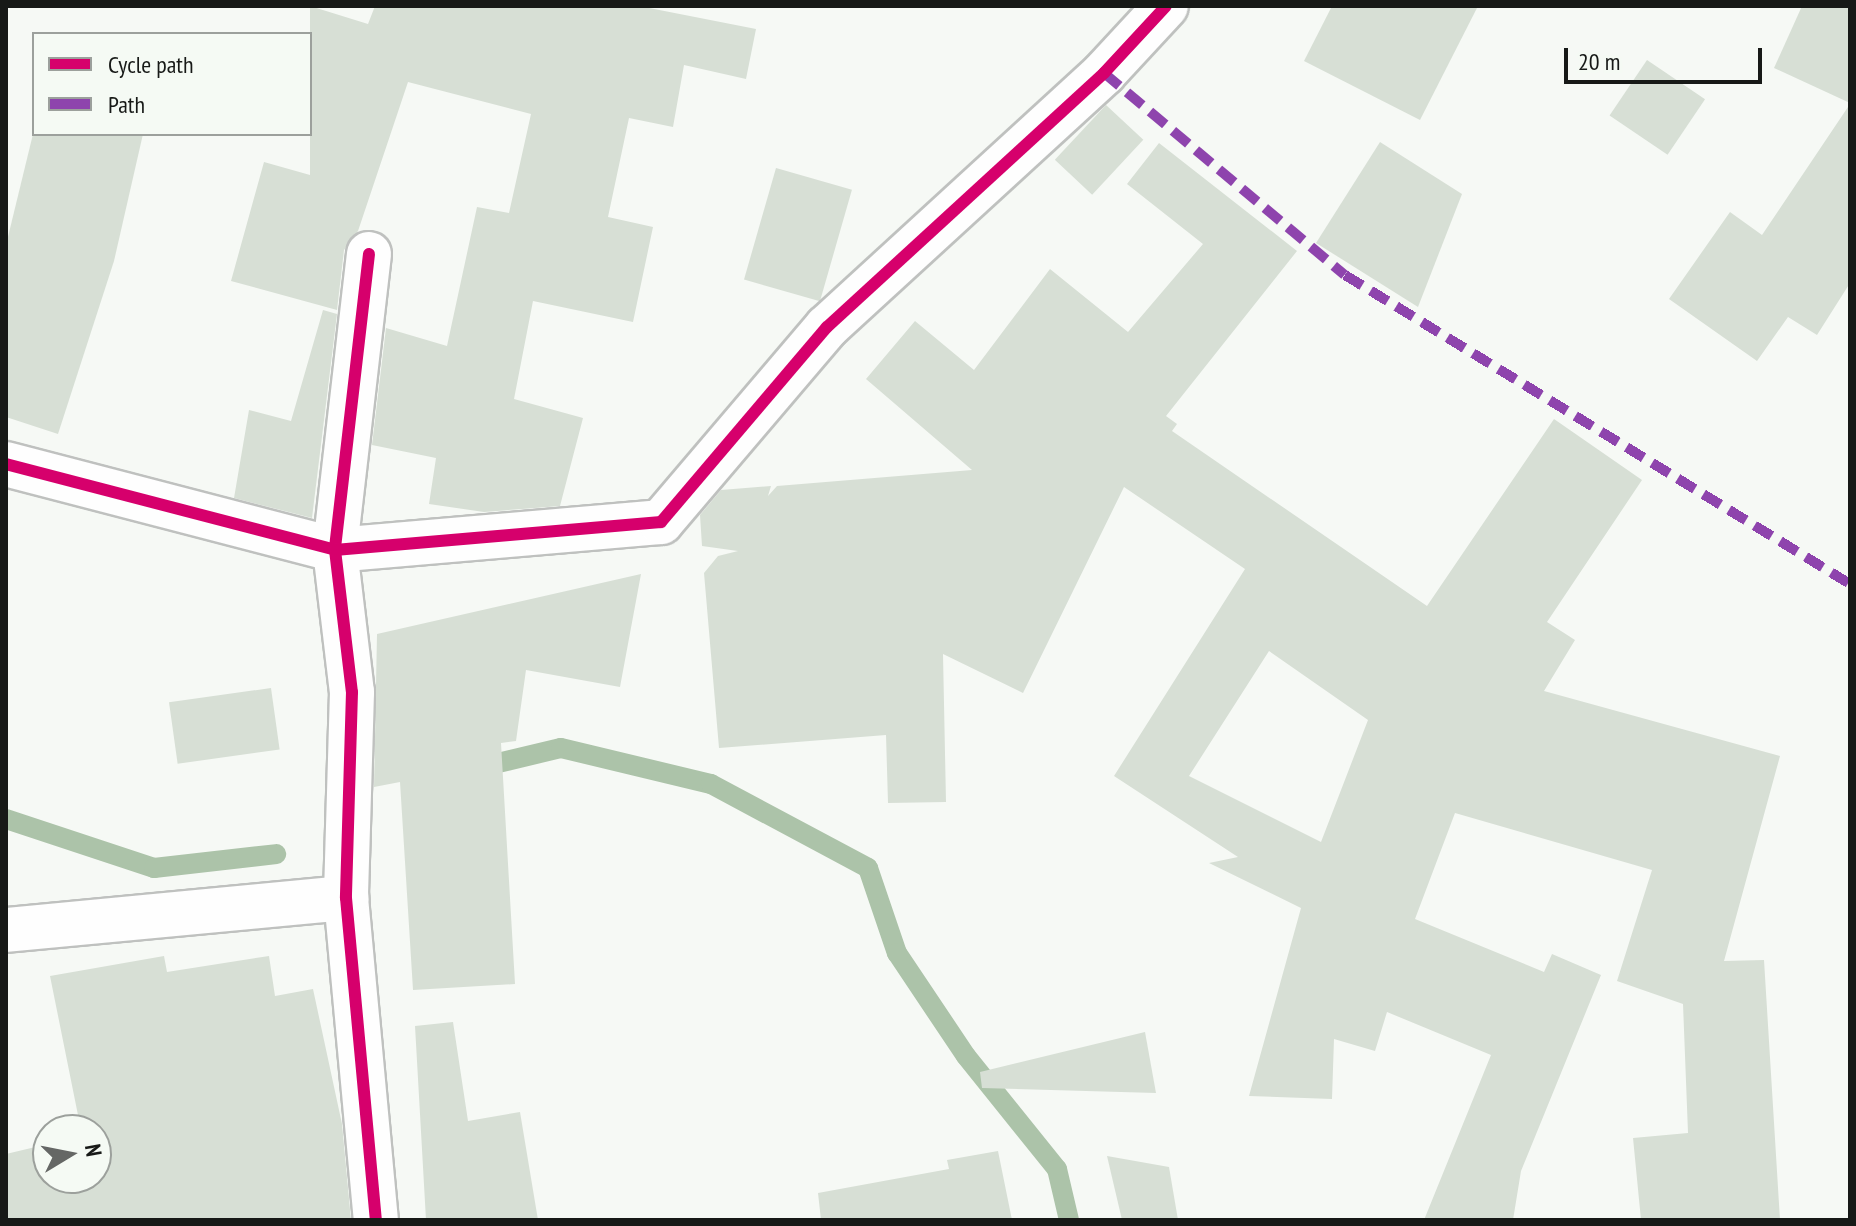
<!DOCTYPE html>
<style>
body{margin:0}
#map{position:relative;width:1856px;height:1226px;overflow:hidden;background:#f6f9f5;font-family:"PT Sans Narrow",sans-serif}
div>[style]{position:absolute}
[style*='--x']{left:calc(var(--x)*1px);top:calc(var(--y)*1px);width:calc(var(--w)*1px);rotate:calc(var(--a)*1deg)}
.stream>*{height:20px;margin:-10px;padding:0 10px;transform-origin:10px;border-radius:10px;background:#acc3a9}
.building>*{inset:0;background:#d7dfd5;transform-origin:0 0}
.roads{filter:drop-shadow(2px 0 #bfc1bf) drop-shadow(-2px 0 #bfc1bf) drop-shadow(0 2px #bfc1bf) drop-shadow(0 -2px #bfc1bf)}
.street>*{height:44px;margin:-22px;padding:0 22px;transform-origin:22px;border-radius:22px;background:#fefefe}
.quiet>*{height:10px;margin-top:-5px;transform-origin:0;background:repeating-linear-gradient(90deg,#8e44ad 0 20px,transparent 0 30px)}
.cycleway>*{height:12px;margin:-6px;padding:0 6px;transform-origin:6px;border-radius:6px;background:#d6006c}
span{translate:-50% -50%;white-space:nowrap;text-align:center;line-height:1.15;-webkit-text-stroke:8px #f5faf4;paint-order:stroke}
.frame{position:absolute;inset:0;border:8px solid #171917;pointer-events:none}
.legend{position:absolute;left:32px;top:32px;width:280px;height:104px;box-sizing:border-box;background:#f5faf4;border:2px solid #9ca09c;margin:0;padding:10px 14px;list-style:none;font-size:24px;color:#171917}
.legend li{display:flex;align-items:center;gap:16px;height:40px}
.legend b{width:40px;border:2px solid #9ca09c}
.north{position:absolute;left:32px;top:1114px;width:80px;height:80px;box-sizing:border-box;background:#f5faf4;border:2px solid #9ca09c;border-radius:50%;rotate:80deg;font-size:22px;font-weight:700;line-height:32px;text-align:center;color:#171917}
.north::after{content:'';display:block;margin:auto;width:28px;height:36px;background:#656765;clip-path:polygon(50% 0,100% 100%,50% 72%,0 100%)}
.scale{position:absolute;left:1564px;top:48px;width:198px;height:36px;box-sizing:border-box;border:4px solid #171917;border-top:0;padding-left:10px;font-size:24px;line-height:28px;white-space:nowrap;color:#171917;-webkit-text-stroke:6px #f5faf4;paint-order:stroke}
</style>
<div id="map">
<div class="stream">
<div style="--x:477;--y:768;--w:86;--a:-13.4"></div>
<div style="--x:561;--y:748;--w:154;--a:13.5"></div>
<div style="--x:711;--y:784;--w:178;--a:28.1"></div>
<div style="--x:868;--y:868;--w:90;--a:71.2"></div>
<div style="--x:897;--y:953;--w:124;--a:56.2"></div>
<div style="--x:966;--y:1056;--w:145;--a:51.2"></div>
<div style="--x:1057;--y:1169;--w:52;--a:76.8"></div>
<div style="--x:6;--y:819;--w:156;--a:18.3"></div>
<div style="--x:154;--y:868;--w:123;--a:-6.5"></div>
</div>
<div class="building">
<div style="clip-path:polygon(310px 6px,368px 24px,375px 6px,639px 6px,756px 29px,746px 79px,684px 65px,673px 127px,629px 118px,608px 217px,653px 227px,633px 322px,533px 301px,514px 399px,583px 418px,560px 506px,484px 512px,429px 504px,436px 458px,372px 445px,386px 328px,447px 346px,477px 207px,509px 213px,531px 114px,408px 82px,358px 231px,344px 250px,337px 310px,231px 281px,264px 162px,310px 175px)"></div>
<div style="clip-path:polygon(1332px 6px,1478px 6px,1420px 120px,1304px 61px)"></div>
<div style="clip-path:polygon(1802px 6px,1850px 6px,1850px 103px,1774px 68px)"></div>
<div style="left:1647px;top:60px;width:70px;height:67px;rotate:34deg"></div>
<div style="clip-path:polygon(1850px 104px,1850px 283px,1817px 335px,1788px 317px,1757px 361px,1669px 299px,1730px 212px,1762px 235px)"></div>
<div style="left:1106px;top:105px;width:51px;height:75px;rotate:43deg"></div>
<div style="clip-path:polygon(33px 134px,143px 134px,114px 261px,58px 434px,6px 417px,6px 245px)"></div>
<div style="clip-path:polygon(1380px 142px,1462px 194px,1418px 307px,1316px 243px)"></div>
<div style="clip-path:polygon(evenodd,1159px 143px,1297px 251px,1166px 416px,1177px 424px,1172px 431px,1427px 606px,1554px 419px,1642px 480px,1547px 622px,1575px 640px,1544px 691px,1780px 756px,1724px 961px,1764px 960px,1780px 1220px,1641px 1220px,1633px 1138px,1688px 1133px,1683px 1004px,1617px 981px,1652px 870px,1455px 813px,1415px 919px,1544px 972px,1552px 954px,1601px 975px,1521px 1171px,1513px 1220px,1424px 1220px,1491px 1055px,1387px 1012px,1375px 1051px,1334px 1039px,1332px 1099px,1249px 1096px,1301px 908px,1209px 863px,1238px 857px,1114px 776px,1245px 569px,1124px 487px,1023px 693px,943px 654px,946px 802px,888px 803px,886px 735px,719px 748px,704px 573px,718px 556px,738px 551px,702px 546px,700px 515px,721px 490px,771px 486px,768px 496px,777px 486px,972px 470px,866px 379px,915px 321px,974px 370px,1050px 269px,1128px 332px,1203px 244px,1127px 184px,1159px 143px,1269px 651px,1368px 720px,1321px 842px,1189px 776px,1269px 651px)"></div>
<div style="left:776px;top:168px;width:79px;height:116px;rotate:16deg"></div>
<div style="clip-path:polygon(323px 310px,337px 314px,312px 518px,234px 498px,249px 410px,291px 421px)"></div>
<div style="clip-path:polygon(641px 574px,620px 687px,526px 670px,516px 741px,501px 743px,515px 984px,413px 990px,400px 782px,374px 787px,377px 634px)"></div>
<div style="left:271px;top:688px;width:62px;height:103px;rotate:82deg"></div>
<div style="clip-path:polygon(164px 956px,167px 972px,269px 956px,275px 996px,313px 989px,342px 1124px,351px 1220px,6px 1220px,6px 1154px,48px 1144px,48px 1178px,96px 1178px,96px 1130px,81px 1130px,50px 976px)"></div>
<div style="clip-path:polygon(453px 1022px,468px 1121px,520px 1112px,538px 1220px,426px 1220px,415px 1026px)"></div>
<div style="clip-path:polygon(1145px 1032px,1156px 1093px,982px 1088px,980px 1072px)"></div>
<div style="clip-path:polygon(998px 1151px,1012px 1220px,821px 1220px,818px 1193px,949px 1169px,947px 1160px)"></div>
<div style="clip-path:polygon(1107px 1156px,1169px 1167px,1178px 1220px,1122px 1220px)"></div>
</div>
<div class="roads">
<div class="street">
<div style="--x:369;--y:254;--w:298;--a:96.6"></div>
<div style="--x:335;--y:550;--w:143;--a:83.2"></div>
<div style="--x:352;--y:692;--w:206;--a:91.7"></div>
<div style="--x:346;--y:898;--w:323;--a:84.7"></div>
<div style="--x:6;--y:464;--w:340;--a:14.6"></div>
<div style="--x:335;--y:550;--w:327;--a:-4.9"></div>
<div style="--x:661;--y:522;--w:256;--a:-49.6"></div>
<div style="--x:827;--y:327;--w:376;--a:-42.5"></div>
<div style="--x:1104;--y:73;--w:91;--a:-47.2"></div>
<div style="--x:6;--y:930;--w:342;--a:-5.4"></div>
</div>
</div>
<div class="quiet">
<div style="--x:1104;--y:73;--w:314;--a:40"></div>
<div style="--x:1345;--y:275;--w:592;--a:31.46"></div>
</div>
<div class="cycleway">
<div style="--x:369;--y:254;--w:298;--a:96.6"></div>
<div style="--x:335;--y:550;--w:143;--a:83.2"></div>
<div style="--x:352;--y:692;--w:206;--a:91.7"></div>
<div style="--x:346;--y:898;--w:323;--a:84.7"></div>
<div style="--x:6;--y:464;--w:340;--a:14.6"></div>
<div style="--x:335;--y:550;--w:327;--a:-4.9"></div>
<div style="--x:661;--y:522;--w:256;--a:-49.6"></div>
<div style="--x:827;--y:327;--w:376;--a:-42.5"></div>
<div style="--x:1104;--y:73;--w:91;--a:-47.2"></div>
</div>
<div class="frame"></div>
<ul class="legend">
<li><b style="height:10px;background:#d6006c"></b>Cycle path</li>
<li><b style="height:10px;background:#8e44ad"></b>Path</li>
</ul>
<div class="north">N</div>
<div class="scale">20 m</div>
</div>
